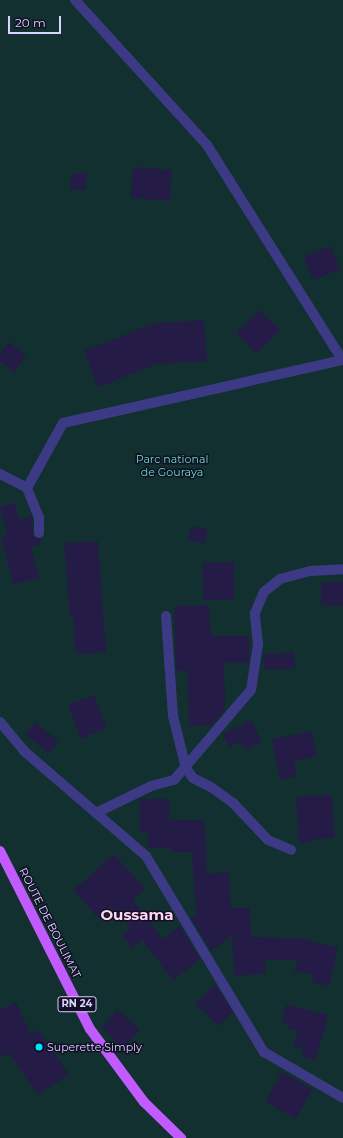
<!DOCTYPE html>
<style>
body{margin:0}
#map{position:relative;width:343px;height:1138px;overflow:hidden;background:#130f26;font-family:Montserrat,sans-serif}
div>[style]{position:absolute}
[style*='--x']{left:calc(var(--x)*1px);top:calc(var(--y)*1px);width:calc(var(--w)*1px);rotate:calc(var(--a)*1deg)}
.green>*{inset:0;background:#12302f;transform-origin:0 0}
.building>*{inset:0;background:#241b47;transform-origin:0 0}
.minor>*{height:10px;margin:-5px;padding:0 5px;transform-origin:5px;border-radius:5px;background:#3d3a85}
.primary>*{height:10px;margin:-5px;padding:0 5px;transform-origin:5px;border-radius:5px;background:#c25bff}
.dots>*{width:11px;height:11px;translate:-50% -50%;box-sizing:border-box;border:2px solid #130f26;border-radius:50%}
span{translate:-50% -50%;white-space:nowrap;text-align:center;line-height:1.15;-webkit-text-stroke:3px #130f26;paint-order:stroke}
.shield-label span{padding:1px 3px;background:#130f26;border:1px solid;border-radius:3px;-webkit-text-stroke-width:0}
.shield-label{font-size:10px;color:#d9d4ff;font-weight:700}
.park-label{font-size:11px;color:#5fe0c0}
.street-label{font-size:11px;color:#d9d4ff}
.poi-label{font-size:11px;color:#d9d4ff}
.left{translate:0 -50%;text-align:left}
.district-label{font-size:15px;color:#ffd6f0;font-weight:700}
.scale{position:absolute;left:8px;top:16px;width:53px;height:18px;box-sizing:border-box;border:2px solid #d9d4ff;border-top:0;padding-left:5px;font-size:12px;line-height:14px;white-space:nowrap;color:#d9d4ff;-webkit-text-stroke:3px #130f26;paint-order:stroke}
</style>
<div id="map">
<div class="green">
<div style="left:0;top:0;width:343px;height:1138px"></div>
</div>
<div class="building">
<div style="left:133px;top:167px;width:39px;height:31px;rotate:4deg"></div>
<div style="left:71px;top:173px;width:15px;height:17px"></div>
<div style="left:331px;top:246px;width:25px;height:29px;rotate:69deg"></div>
<div style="left:260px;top:310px;width:29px;height:33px;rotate:46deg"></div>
<div style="clip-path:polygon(204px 320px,207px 361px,156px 364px,98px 387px,84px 351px,152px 324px)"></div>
<div style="clip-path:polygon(9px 342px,26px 356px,14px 372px,0 361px,0 354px)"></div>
<div style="clip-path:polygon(15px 503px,19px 519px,32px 516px,33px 536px,40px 539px,41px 544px,31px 547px,39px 578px,13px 584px,1px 537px,7px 535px,0 507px)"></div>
<div style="left:191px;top:526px;width:17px;height:14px;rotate:13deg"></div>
<div style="clip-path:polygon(98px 541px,106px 652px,76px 654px,73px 617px,70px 618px,64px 543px)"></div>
<div style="left:203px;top:562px;width:31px;height:38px"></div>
<div style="left:321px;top:582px;width:22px;height:23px"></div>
<div style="clip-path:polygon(209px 605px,211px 636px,249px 636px,249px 663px,224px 663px,225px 710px,212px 725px,189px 726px,188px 671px,176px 671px,174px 606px)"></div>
<div style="left:294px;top:652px;width:16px;height:31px;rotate:86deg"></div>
<div style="left:94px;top:695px;width:36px;height:28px;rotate:69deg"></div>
<div style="clip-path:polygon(251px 720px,262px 742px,245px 750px,241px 741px,229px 747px,223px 734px)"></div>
<div style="left:36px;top:722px;width:30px;height:16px;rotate:41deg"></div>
<div style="clip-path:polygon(312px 731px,317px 757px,294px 761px,297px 776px,280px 780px,272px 739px)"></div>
<div style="clip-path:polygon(332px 795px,335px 838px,316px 839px,299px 844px,296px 797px)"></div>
<div style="clip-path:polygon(140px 799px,169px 799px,169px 820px,204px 820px,207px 874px,229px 872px,231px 908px,250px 908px,251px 937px,300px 938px,338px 947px,329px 986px,312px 982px,314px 975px,294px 971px,297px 960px,265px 960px,265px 974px,234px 976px,232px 935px,211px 951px,191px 918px,196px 914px,192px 852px,171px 852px,171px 848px,148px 848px,148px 833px,140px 833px)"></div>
<div style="clip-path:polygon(114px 854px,145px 889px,133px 900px,163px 939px,180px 926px,200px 959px,173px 980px,142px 940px,132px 948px,122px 935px,131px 928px,111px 906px,98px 918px,74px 890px)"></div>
<div style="clip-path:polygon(215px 984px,233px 1012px,219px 1026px,195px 1004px)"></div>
<div style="clip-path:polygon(16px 1002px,31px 1035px,38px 1030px,69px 1074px,38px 1095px,9px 1053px,0 1057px,0 1010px)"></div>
<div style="clip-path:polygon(286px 1005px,328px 1015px,316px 1060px,302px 1057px,304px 1049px,293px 1046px,297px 1031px,288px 1029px,289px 1024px,282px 1022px)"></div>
<div style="left:117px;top:1010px;width:30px;height:24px;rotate:41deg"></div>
<div style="left:282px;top:1072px;width:35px;height:34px;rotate:29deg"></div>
</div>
<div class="minor">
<div style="--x:75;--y:0;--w:196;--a:47.7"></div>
<div style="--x:207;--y:145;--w:252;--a:57.8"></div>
<div style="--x:0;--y:474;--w:30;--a:27"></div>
<div style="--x:27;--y:488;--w:74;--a:-61"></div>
<div style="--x:63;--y:423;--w:287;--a:-12.7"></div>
<div style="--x:27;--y:488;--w:31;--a:68"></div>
<div style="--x:39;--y:517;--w:16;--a:90"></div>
<div style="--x:166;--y:616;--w:100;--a:86"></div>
<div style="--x:173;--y:716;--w:54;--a:76"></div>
<div style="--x:186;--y:768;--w:12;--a:55"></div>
<div style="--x:193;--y:778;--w:20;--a:27"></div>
<div style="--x:211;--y:787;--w:29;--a:36"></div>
<div style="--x:234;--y:804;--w:50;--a:46.6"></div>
<div style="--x:268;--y:840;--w:25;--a:23"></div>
<div style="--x:0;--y:722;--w:38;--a:50"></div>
<div style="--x:24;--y:751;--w:161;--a:40.7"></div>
<div style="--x:146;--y:856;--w:229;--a:59"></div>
<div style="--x:264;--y:1052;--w:91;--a:30.2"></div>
<div style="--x:96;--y:813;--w:61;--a:-26.1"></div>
<div style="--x:151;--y:786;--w:24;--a:-15"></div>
<div style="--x:174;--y:780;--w:118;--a:-49.5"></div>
<div style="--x:251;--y:690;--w:47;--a:-81.3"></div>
<div style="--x:258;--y:644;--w:31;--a:-96"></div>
<div style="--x:255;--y:613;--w:23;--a:-67"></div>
<div style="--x:264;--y:592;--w:21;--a:-39"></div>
<div style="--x:280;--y:579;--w:31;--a:-15"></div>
<div style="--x:310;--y:571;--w:33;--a:-3"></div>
</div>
<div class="primary">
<div style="--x:0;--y:851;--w:199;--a:63.2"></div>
<div style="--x:90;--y:1029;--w:91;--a:53.5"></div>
<div style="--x:144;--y:1102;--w:52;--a:44.2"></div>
</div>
<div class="dots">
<div style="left:39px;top:1047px;background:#00e5ff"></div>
</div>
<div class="shield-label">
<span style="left:77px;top:1004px">RN 24</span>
</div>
<div class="park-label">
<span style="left:172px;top:466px">Parc national<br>de Gouraya</span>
</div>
<div class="street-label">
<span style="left:50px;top:923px;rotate:63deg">ROUTE DE BOULIMAT</span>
</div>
<div class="poi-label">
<span class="left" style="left:47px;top:1047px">Superette Simply</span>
</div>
<div class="district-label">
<span style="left:137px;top:915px">Oussama</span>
</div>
<div class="scale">20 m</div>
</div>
